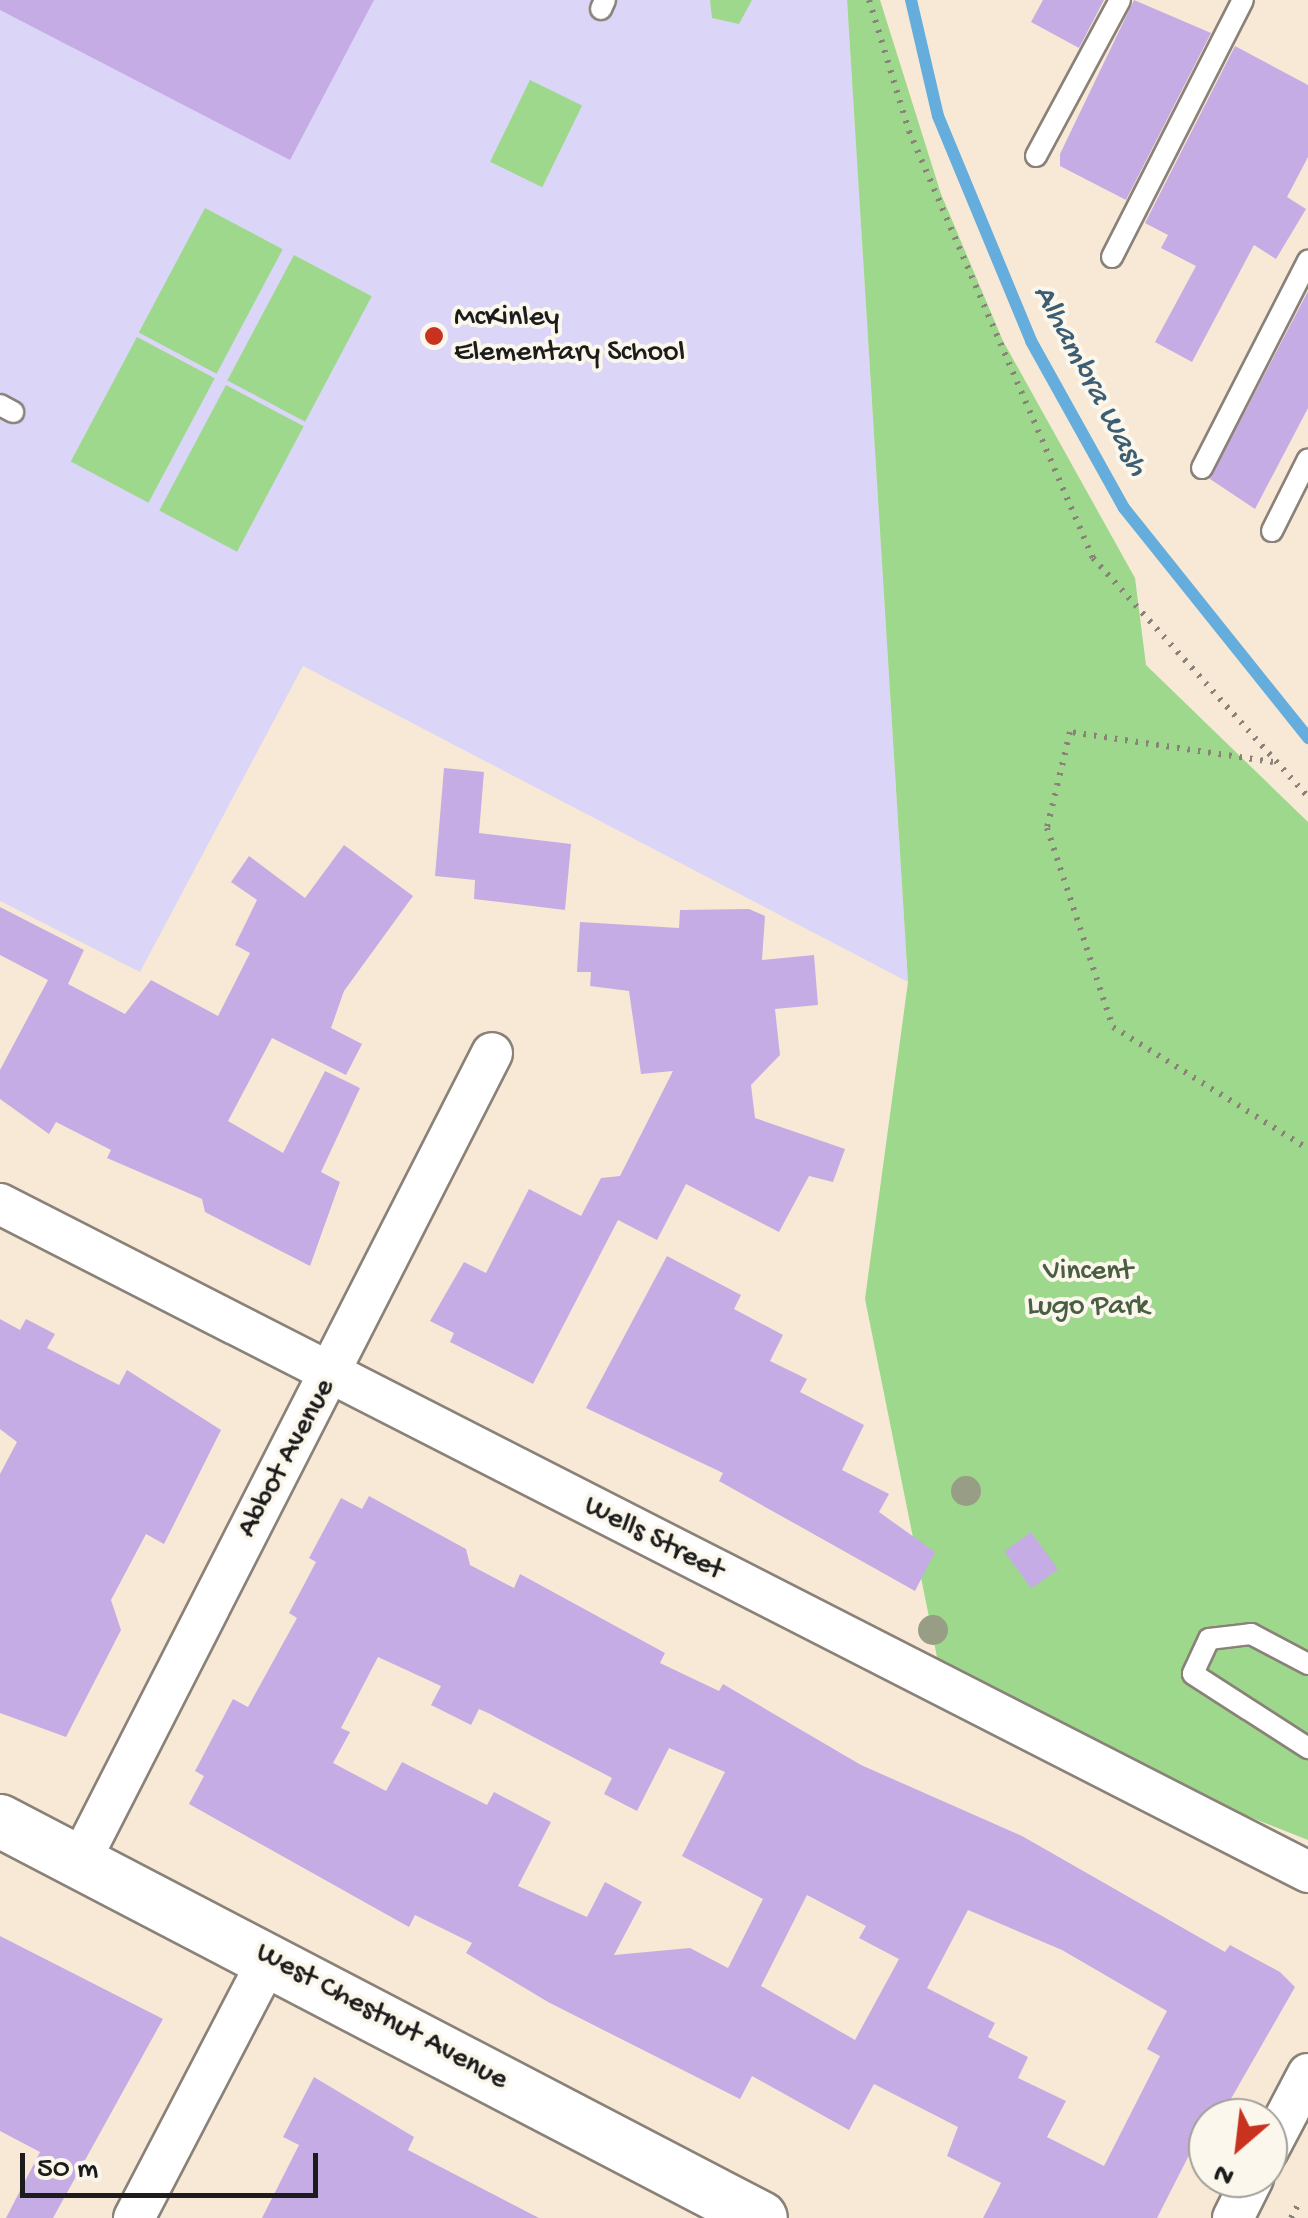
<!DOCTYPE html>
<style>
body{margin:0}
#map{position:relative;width:1308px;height:2218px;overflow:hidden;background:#f8e9d6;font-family:"Gochi Hand",sans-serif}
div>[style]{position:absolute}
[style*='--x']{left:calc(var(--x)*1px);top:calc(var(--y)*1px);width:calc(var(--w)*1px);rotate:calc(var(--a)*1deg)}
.built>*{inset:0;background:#dbd6f7}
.green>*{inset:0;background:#9dd88c;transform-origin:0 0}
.stream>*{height:12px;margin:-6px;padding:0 6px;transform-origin:6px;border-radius:6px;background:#64addc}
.building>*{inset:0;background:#c6ace4;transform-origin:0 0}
.path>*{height:6px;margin-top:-3px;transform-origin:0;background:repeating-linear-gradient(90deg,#8a8279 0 2.5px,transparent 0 10.5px)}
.roads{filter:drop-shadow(2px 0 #8a8279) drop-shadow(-2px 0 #8a8279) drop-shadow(0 2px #8a8279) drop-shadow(0 -2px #8a8279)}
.service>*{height:20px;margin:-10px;padding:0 10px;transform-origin:10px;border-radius:10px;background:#fff}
.minor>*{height:40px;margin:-20px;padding:0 20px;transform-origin:20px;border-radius:20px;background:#fff}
.tertiary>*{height:52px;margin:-26px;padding:0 26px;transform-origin:26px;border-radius:26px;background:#fff}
.trees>*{width:30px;height:30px;margin:-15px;border-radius:50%;background:#989d85}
.dots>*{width:28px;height:28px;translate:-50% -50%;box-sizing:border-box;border:5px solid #fbf7ec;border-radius:50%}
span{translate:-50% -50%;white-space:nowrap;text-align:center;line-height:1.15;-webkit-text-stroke:8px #fbf7ec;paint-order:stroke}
.poi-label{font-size:30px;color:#1c1c1c}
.left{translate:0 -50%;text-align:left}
.park-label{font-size:30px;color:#495e43}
.street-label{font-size:30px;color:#1c1c1c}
.water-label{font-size:32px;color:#3c5d72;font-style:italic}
.north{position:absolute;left:1188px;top:2098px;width:100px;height:100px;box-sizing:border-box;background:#fbf7ec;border:2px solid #a29f99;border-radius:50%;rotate:208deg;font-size:28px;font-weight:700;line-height:40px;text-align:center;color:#1c1c1c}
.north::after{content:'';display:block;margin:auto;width:35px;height:45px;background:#c8321e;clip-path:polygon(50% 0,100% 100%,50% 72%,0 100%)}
.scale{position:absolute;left:20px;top:2153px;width:298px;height:45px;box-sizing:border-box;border:5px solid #1c1c1c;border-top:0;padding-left:12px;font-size:30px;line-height:35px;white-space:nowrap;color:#1c1c1c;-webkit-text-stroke:8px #fbf7ec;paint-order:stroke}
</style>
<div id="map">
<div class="built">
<div style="clip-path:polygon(0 0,847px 0,908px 982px,303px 666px,140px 972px,0 901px)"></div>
</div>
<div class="green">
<div style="clip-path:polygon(710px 0,752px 0,739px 24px,712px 18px)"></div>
<div style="clip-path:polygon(847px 0,880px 0,941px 194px,1003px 341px,1135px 578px,1146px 665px,1308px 822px,1308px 1840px,1186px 1792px,938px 1662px,865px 1299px,908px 982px)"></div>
<div style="left:530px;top:80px;width:58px;height:91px;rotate:26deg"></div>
<div style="left:205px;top:208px;width:88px;height:141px;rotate:28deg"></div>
<div style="left:294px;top:255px;width:88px;height:142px;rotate:28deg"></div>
<div style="left:137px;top:337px;width:88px;height:141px;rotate:28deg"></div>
<div style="left:226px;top:385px;width:88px;height:142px;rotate:28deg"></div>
</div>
<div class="stream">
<div style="--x:911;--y:0;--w:119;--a:76.9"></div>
<div style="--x:938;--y:116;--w:243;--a:67.5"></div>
<div style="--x:1031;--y:341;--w:191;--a:60.9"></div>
<div style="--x:1124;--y:508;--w:295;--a:51.3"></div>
</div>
<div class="building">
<div style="clip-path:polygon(0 0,374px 0,290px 160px,0 10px)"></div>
<div style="clip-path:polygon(1043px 0,1104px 0,1079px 48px,1031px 22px)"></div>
<div style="clip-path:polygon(1134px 0,1211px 33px,1126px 200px,1060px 166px,1060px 154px)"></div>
<div style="clip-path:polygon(1235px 46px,1308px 85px,1308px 157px,1287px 197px,1306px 209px,1276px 259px,1254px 245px,1192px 362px,1155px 342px,1196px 266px,1161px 248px,1168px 235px,1145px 223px)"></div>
<div style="clip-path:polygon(1308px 291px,1308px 408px,1255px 509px,1210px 479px)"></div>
<div style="clip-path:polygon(444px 768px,484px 772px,479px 833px,571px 844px,565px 910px,474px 899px,475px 880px,435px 876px)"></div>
<div style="clip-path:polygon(344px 845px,413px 896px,344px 991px,331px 1028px,362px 1044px,346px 1075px,272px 1038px,228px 1121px,283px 1153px,325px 1071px,360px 1088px,321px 1172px,340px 1182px,310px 1266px,205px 1212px,202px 1199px,107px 1158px,111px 1150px,56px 1122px,49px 1134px,0 1099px,0 1070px,48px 980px,0 955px,0 907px,84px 950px,68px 984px,125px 1014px,151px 980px,218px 1016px,250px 953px,235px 945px,257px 900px,231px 882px,249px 856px,305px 898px)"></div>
<div style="clip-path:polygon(749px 909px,765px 916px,762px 960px,814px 955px,818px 1005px,775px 1009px,780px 1055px,751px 1085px,755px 1118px,845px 1149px,833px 1182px,809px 1176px,779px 1232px,686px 1184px,657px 1240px,618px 1220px,533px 1384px,450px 1342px,454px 1333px,430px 1321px,464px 1262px,486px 1273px,529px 1189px,581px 1216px,601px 1178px,620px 1176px,673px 1071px,641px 1074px,629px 991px,590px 986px,591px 972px,577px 972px,580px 922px,679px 928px,680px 910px)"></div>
<div style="clip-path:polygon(667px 1256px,741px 1295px,734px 1309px,783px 1335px,770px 1361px,807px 1379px,800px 1392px,864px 1425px,842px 1470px,889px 1494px,879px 1512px,935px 1552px,915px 1591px,719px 1481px,723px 1473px,586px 1408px)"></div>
<div style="clip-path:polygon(0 1319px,20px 1330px,26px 1319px,55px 1334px,47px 1348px,119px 1385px,127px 1370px,221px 1430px,164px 1544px,146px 1534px,111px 1600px,121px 1630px,66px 1737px,0 1713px,0 1474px,17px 1442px,0 1429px)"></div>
<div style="clip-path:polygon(evenodd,369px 1496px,466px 1549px,470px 1565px,514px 1588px,520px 1574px,665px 1653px,660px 1663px,719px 1691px,723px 1684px,861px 1765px,1022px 1836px,1225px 1952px,1230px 1945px,1280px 1972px,1295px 1987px,1220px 2118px,1208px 2118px,1157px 2218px,983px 2218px,1001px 2183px,947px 2156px,958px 2127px,874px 2084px,849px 2130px,752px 2076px,740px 2099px,548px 2002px,466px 1953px,472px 1943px,415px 1915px,409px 1927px,189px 1804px,204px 1776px,195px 1771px,233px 1699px,248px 1707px,297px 1618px,289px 1613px,316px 1562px,309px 1558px,341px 1498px,362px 1509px,369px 1496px,378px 1657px,441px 1686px,431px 1705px,471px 1725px,479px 1709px,488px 1713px,612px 1778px,604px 1794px,637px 1811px,669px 1748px,725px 1772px,682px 1856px,763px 1899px,728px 1968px,690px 1948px,614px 1955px,642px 1902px,605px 1882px,587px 1917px,518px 1886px,551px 1822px,494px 1792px,487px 1805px,402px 1762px,386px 1791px,333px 1763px,350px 1732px,341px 1728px,378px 1657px,369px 1496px,807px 1895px,866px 1926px,859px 1938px,899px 1959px,855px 2040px,761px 1986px,807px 1895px,369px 1496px,968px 1910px,1062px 1950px,1167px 2011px,1147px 2049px,1160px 2056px,1104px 2166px,1047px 2137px,1066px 2101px,1018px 2078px,1028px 2057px,988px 2037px,995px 2023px,927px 1988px,968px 1910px)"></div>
<div style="left:1031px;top:1532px;width:46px;height:33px;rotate:54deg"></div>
<div style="clip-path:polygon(0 1936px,163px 2019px,53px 2218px,6px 2218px,40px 2152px,0 2131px)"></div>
<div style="clip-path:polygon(314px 2077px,414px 2137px,408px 2150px,539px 2218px,262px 2218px,299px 2145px,283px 2137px)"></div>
</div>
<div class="path">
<div style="--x:869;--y:0;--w:137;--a:73"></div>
<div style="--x:909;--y:131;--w:465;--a:66.7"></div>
<div style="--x:1093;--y:558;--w:321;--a:48"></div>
<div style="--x:1273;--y:762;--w:205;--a:-171.6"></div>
<div style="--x:1070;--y:732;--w:99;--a:103.5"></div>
<div style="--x:1047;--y:828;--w:210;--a:71.7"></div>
<div style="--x:1113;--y:1027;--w:230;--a:32"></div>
<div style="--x:1291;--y:2218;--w:17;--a:-62"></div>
</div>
<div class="roads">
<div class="service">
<div style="--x:601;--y:9;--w:10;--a:-66"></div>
<div style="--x:1036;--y:156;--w:177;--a:-61.7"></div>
<div style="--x:1112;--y:257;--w:288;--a:-63"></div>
<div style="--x:0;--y:405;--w:15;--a:28"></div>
<div style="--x:1202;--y:468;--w:233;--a:-62.9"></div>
<div style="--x:1272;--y:531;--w:80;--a:-63.4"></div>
<div style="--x:1308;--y:1664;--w:64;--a:-152.2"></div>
<div style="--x:1251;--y:1634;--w:42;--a:173.2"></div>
<div style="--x:1209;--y:1639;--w:38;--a:115"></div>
<div style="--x:1193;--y:1674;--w:137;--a:32.8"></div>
</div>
<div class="minor">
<div style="--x:0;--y:1204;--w:1469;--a:27.05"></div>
<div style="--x:79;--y:1863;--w:909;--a:-62.98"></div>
<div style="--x:1268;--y:2150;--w:86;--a:-62.2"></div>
<div style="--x:134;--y:2218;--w:292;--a:-62.5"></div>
<div style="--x:1233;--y:2218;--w:45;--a:-63.4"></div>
</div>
<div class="tertiary">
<div style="--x:0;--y:1821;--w:858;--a:27.55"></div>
</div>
</div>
<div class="trees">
<div style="left:966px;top:1491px"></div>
<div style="left:933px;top:1630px"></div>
</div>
<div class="dots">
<div style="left:434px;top:336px;background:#c8321e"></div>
</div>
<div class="poi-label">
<span class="left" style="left:454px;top:336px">McKinley<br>Elementary School</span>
</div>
<div class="park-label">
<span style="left:1088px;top:1290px">Vincent<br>Lugo Park</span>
</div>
<div class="street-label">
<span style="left:288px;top:1459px;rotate:-62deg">Abbot Avenue</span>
<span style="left:653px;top:1540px;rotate:27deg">Wells Street</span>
<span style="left:381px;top:2018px;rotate:28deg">West Chestnut Avenue</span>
</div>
<div class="water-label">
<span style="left:1089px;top:381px;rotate:62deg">Alhambra Wash</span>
</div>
<div class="north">N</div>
<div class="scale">50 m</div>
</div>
